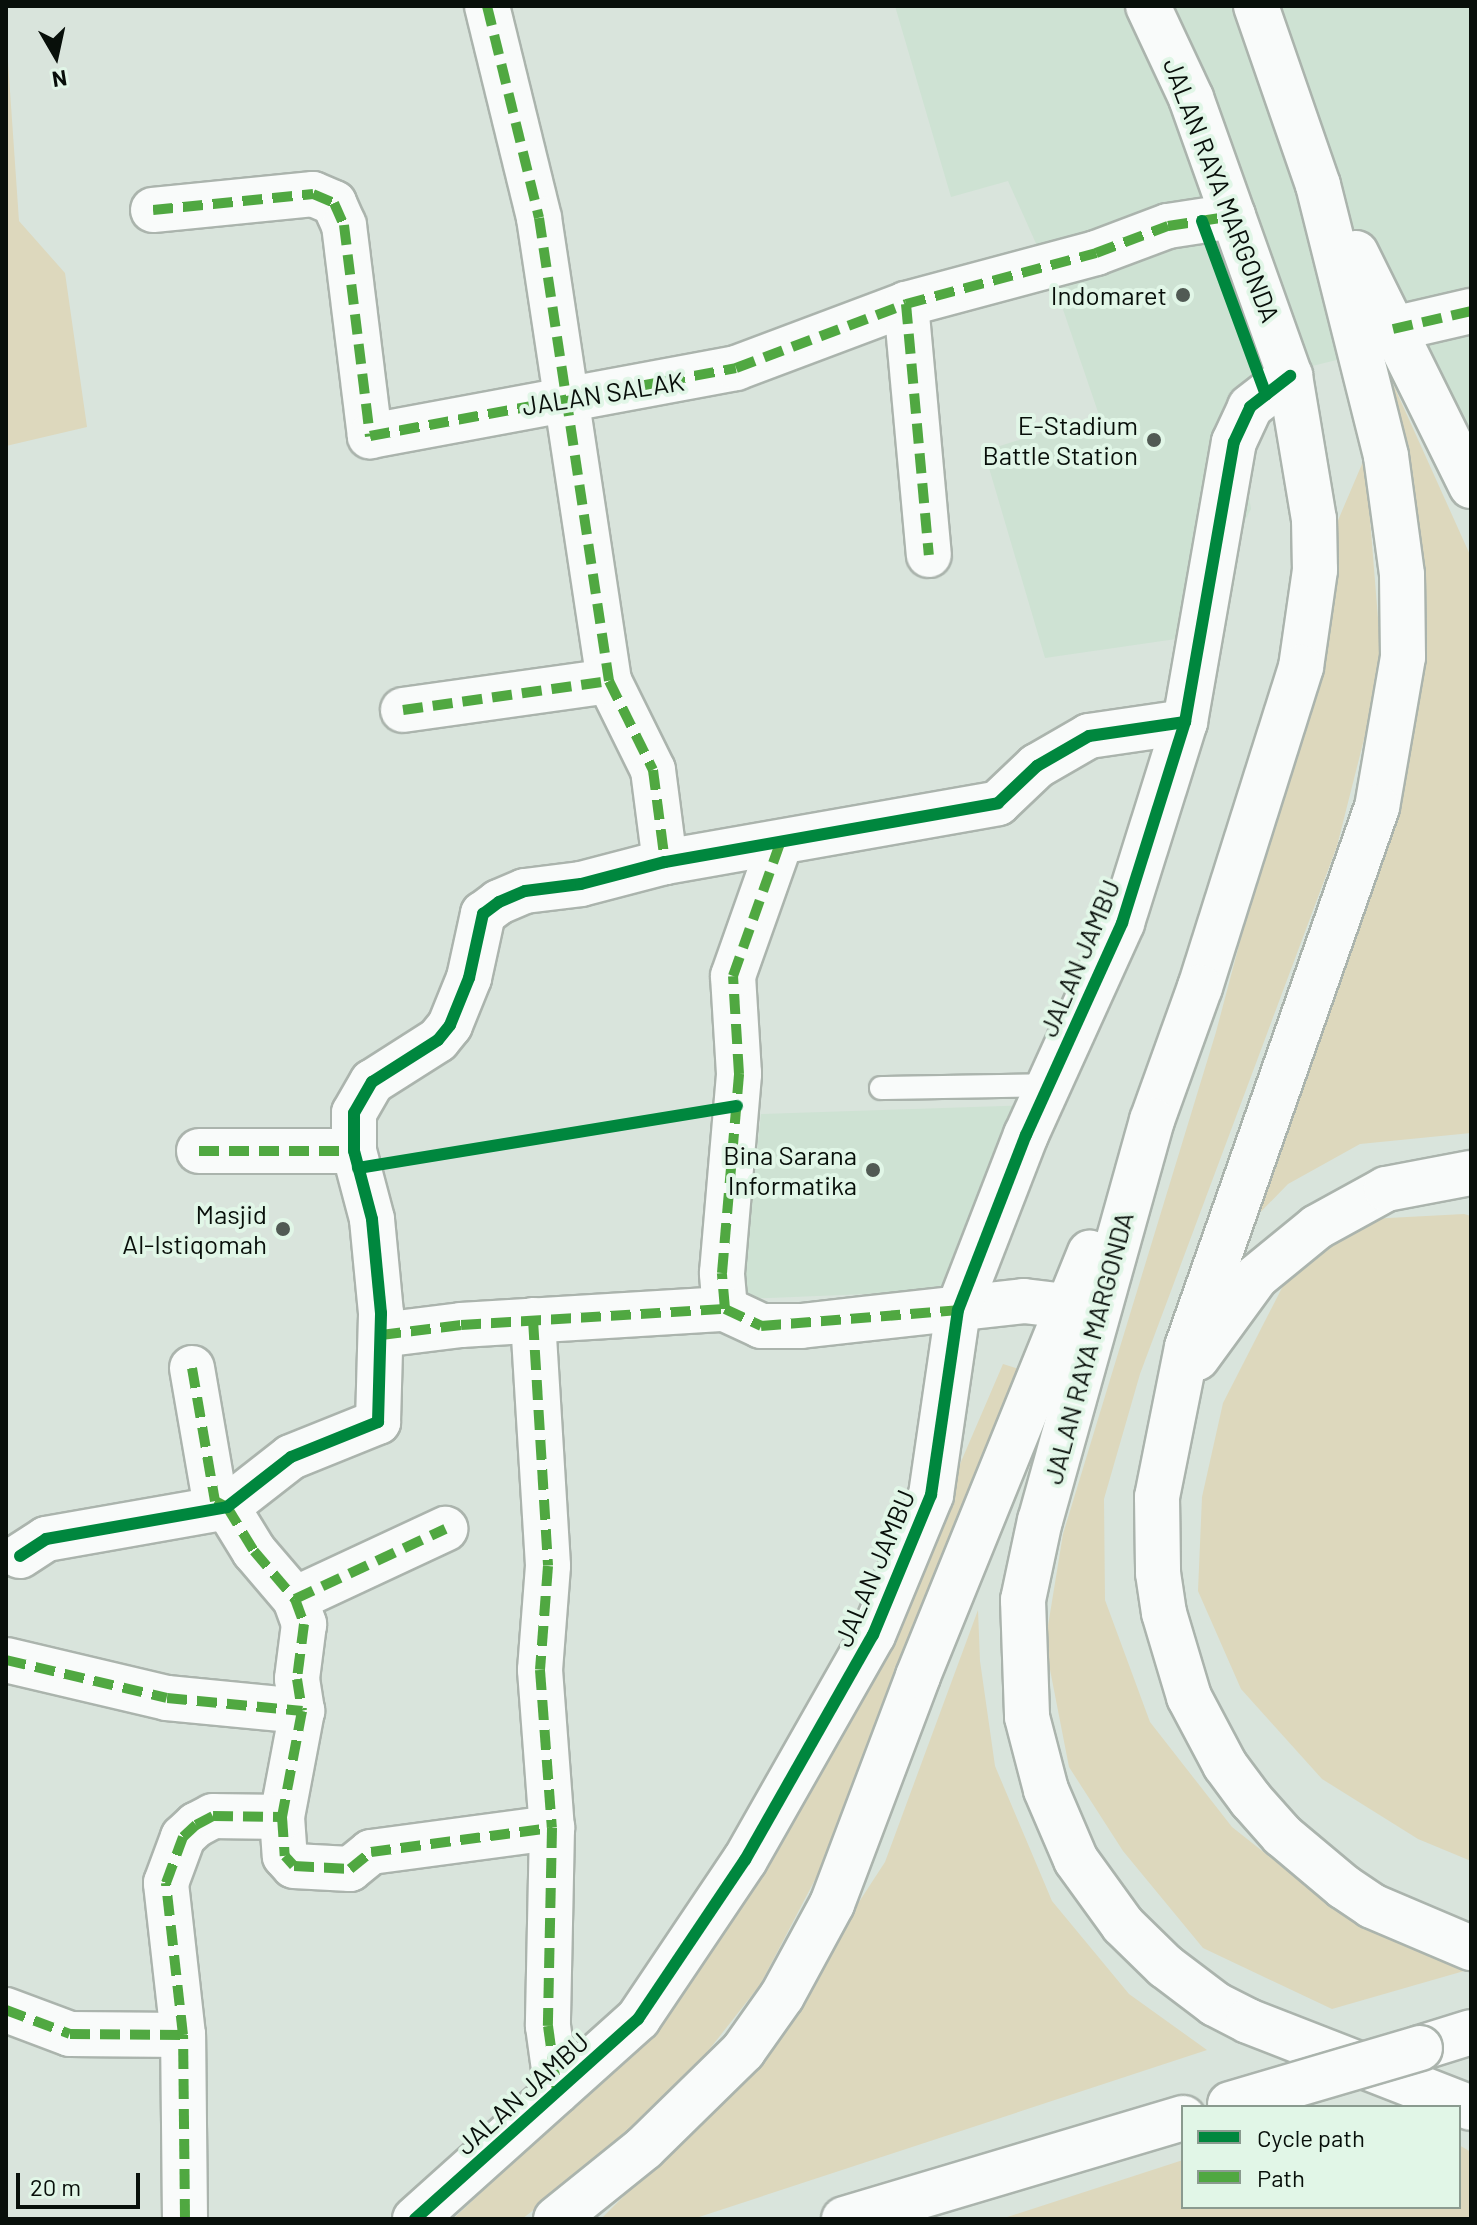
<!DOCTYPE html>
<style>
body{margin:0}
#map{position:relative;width:1477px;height:2225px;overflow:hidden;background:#d9e4dc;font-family:Barlow,sans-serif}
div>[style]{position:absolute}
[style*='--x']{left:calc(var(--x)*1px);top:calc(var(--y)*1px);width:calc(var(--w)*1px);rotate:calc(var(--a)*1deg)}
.built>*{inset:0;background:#cee2d3}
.green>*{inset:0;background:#ddd8bd}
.roads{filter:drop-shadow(2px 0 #abb4ad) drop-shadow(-2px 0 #abb4ad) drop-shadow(0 2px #abb4ad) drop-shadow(0 -2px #abb4ad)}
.lane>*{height:22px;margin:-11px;padding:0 11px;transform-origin:11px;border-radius:11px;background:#f9fbfa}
.street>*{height:44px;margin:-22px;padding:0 22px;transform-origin:22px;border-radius:22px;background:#f9fbfa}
.primary>*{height:44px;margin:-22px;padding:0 22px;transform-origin:22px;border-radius:22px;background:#f9fbfa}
.bridges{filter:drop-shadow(2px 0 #abb4ad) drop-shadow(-2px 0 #abb4ad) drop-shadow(0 2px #abb4ad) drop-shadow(0 -2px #abb4ad)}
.primary-bridge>*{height:44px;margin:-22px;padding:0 22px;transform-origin:22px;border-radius:22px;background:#f9fbfa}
.quiet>*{height:10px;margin-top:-5px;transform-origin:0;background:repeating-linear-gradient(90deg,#50a841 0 20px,transparent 0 30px)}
.cycleway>*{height:12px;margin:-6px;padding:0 6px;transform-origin:6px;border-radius:6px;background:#00873e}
.dots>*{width:22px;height:22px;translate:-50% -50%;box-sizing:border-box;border:4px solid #e1f6e7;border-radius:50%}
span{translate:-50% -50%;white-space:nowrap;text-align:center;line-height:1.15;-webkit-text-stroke:8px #e1f6e7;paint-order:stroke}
.street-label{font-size:26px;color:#080f0a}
.poi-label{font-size:26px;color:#080f0a}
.right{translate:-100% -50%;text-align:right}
.frame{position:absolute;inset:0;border:8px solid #080f0a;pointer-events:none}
.legend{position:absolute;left:1181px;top:2105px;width:280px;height:104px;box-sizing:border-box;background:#e1f6e7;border:2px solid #8a9a8f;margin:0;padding:10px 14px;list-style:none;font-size:24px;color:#080f0a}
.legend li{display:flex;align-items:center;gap:16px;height:40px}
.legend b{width:40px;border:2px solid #8a9a8f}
.north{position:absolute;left:16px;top:16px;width:80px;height:80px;-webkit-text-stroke:6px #e1f6e7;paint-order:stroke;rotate:171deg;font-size:22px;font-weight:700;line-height:32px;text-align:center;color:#080f0a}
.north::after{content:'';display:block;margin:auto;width:28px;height:36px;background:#080f0a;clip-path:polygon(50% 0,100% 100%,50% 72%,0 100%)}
.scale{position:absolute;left:16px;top:2173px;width:124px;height:36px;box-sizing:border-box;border:4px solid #080f0a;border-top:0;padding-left:10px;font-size:24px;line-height:28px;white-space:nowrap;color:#080f0a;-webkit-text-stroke:6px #e1f6e7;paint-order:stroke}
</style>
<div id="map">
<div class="built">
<div style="clip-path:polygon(895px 6px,1471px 6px,1471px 478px,1405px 343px,1240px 384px,1241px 450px,1251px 509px,1183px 638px,1045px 658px,984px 451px,1099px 415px,1055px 286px,1008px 181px,951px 197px)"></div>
<div style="clip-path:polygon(1032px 1105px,942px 1291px,741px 1299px,761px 1114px)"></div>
</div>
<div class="green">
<div style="clip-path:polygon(6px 33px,19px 221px,65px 273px,87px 427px,6px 446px)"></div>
<div style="clip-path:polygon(1384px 364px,1471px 557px,1471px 1133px,1360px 1144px,1288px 1184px,1240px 1233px,1396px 794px)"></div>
<div style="clip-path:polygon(1365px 457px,1382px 668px,1337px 846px,1140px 1374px,1104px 1499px,1105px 1600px,1150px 1722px,1232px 1827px,1323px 1899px,1471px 1969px,1332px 2009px,1203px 1948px,1123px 1851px,1069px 1767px,1045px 1644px,1063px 1534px,1216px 1032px,1278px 798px,1322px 558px)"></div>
<div style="clip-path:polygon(1464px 1214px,1471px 1216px,1471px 1861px,1418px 1839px,1322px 1779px,1241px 1689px,1198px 1591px,1202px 1497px,1223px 1403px,1286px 1280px,1369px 1219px)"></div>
<div style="clip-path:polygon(1003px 1364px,1019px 1369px,820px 1870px,760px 1985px,660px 2112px,522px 2219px,453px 2219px,623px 2059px,887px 1634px)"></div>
<div style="clip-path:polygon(978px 1610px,980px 1661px,995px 1766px,1052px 1901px,1129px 1994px,1207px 2050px,693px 2219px,601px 2219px,751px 2068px,885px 1862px)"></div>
<div style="clip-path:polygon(1459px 2145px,1471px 2152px,1471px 2219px,1001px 2219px,1183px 2160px,1183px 2207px,1459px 2207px)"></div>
</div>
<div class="roads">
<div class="lane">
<div style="--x:881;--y:1088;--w:167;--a:-1"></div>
</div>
<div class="street">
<div style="--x:487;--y:6;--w:218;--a:76.2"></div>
<div style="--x:539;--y:218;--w:468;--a:81.4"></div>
<div style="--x:609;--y:681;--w:99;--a:63.7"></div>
<div style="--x:653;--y:770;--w:93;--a:82.6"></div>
<div style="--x:153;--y:210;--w:161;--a:-5.7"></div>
<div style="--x:313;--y:194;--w:23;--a:23"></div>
<div style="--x:334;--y:203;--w:24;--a:66"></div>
<div style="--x:344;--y:225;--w:213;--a:83"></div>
<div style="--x:370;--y:436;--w:372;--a:-10.5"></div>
<div style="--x:736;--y:368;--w:182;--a:-20.6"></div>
<div style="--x:906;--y:304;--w:197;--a:-15"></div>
<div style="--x:1096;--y:253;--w:77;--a:-20.6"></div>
<div style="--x:1168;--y:226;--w:66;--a:-8.7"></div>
<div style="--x:906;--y:304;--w:252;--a:84.8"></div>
<div style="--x:1393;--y:329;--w:80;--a:-13"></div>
<div style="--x:403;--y:710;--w:208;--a:-8"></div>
<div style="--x:199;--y:1151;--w:155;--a:0"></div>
<div style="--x:725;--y:1309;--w:36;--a:-95"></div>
<div style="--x:722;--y:1273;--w:200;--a:-85.1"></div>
<div style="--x:739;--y:1074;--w:98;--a:-93.5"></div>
<div style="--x:733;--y:976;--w:141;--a:-70.5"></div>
<div style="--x:533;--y:1320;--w:246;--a:86.5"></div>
<div style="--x:548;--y:1566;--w:104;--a:94.4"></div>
<div style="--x:540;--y:1670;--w:158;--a:85.7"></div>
<div style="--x:552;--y:1828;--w:198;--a:91.2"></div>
<div style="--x:548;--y:2026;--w:66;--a:82.1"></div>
<div style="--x:381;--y:1335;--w:81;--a:-7.1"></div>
<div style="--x:461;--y:1325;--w:264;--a:-3.5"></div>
<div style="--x:725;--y:1309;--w:40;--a:25"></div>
<div style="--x:761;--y:1326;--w:40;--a:0"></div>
<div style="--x:801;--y:1326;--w:224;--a:-6.4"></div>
<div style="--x:1024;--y:1301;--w:42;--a:6.8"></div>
<div style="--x:192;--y:1368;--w:135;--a:80.2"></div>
<div style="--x:215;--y:1501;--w:13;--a:27"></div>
<div style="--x:227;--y:1507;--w:52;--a:58.5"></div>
<div style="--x:254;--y:1551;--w:63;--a:49.5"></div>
<div style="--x:295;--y:1599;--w:27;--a:70"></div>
<div style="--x:304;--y:1624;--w:55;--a:97.3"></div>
<div style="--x:297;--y:1679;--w:32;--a:81"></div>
<div style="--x:302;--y:1711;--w:108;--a:100.7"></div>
<div style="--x:282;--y:1817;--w:39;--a:86"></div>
<div style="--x:285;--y:1856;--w:13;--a:48"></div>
<div style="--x:294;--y:1866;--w:56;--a:3.1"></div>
<div style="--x:350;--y:1869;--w:27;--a:-39"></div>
<div style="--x:371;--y:1852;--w:183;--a:-7.6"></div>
<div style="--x:20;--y:1556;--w:31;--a:-33"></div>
<div style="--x:46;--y:1539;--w:184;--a:-10"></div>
<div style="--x:227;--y:1507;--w:81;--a:-38"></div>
<div style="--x:291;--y:1457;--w:94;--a:-21.9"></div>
<div style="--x:378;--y:1422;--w:109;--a:-88.4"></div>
<div style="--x:381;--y:1313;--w:94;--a:-95.5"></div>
<div style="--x:372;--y:1219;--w:70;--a:-104.8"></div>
<div style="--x:354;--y:1151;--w:38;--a:-90"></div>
<div style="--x:354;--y:1113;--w:36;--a:-60"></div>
<div style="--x:372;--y:1082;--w:78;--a:-32.5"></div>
<div style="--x:438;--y:1040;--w:19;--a:-51"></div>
<div style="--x:450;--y:1025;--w:51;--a:-68"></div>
<div style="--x:469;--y:978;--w:66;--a:-77.7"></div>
<div style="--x:483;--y:914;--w:20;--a:-37"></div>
<div style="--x:499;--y:902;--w:28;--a:-23"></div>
<div style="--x:525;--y:891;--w:56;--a:-7.1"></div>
<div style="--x:581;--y:884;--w:87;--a:-14.7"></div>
<div style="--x:665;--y:862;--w:338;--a:-10"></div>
<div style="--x:998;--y:803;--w:54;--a:-43.5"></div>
<div style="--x:1037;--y:766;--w:60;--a:-30"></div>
<div style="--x:1089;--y:736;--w:97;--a:-8.3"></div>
<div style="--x:295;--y:1599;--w:166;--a:-25"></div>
<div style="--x:6;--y:1660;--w:165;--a:13.3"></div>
<div style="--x:167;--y:1698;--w:136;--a:5.5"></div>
<div style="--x:6;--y:2010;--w:68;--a:20.6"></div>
<div style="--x:70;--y:2034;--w:113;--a:0.5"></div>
<div style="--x:185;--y:2219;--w:184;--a:-90.6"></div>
<div style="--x:183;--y:2035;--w:153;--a:-96.4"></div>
<div style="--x:166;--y:1883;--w:49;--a:-69.7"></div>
<div style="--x:183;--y:1837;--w:18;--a:-43"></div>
<div style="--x:196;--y:1825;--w:19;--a:-28"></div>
<div style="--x:213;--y:1816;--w:69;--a:0.8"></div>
<div style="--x:415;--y:2219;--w:300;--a:-41.9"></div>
<div style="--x:638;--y:2019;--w:192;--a:-56.1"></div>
<div style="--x:745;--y:1860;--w:259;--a:-60.4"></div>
<div style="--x:873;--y:1635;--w:152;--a:-67.5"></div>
<div style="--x:931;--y:1495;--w:187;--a:-81.7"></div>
<div style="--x:958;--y:1310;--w:188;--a:-68.8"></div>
<div style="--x:1026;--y:1135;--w:233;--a:-65.6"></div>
<div style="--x:1122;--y:923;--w:211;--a:-72.6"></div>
<div style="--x:1185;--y:722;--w:284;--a:-80.1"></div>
<div style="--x:1234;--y:442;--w:38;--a:-65"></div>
<div style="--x:1250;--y:407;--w:51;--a:-37.8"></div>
</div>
<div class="primary">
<div style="--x:1148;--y:6;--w:102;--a:64.9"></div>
<div style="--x:1191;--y:98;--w:295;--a:70.4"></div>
<div style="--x:1290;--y:376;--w:145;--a:80.5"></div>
<div style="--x:1314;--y:519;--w:51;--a:88.9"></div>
<div style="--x:1315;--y:570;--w:98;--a:98.2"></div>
<div style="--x:1301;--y:667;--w:336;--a:107.5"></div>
<div style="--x:1200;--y:987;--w:141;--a:109.8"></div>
<div style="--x:1152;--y:1120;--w:415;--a:105.6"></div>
<div style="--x:1040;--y:1520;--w:82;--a:102"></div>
<div style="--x:1023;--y:1600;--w:117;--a:88"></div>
<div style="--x:1027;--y:1717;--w:75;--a:75.4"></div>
<div style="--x:1046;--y:1790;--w:76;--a:66.8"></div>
<div style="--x:1076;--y:1860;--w:80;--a:54.1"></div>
<div style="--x:1123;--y:1925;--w:59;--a:44.3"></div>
<div style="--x:1165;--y:1966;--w:63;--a:37.2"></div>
<div style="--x:1215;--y:2004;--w:37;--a:27"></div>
<div style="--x:1248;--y:2021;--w:239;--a:21.3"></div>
<div style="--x:1256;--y:6;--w:189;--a:70.9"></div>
<div style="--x:1318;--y:185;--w:279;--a:75.9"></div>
<div style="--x:1386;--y:456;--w:120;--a:82.3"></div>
<div style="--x:1402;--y:575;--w:82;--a:89.3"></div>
<div style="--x:1403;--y:657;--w:152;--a:99.8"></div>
<div style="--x:1377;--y:807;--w:572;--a:109.38"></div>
<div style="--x:1187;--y:1347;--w:153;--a:101.3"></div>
<div style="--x:1157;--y:1497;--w:76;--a:89.2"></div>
<div style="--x:1158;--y:1573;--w:40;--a:81.5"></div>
<div style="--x:1164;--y:1613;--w:88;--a:73.4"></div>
<div style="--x:1189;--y:1697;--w:77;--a:62.1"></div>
<div style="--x:1225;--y:1765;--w:44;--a:53.4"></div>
<div style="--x:1251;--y:1800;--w:47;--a:48.5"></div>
<div style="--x:1282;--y:1835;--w:81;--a:40"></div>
<div style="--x:1344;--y:1887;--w:34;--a:34"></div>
<div style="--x:1372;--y:1906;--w:108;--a:23"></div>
<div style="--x:1356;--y:253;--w:260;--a:63.7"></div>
<div style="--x:1197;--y:1358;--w:100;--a:-53.9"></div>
<div style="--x:1256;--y:1277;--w:79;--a:-39.3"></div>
<div style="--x:1317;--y:1227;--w:79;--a:-28.8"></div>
<div style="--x:1386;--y:1189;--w:86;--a:-10.7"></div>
<div style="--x:1420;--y:2048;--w:53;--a:-17.4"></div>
<div style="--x:556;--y:2219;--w:113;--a:-38.9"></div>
<div style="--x:644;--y:2148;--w:139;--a:-44.4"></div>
<div style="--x:743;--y:2051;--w:67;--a:-54.7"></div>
<div style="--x:782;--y:1996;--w:105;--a:-61.5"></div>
<div style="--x:832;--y:1904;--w:244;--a:-69.3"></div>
<div style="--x:918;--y:1676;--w:457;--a:-67.9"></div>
<div style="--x:844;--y:2219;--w:354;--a:-16.6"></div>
</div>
</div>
<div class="bridges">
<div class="primary-bridge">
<div style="--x:1230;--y:2104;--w:198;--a:-16.4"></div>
</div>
</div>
<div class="quiet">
<div style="--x:487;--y:6;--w:218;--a:76.2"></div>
<div style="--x:539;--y:218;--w:468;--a:81.4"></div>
<div style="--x:609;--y:681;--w:99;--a:63.7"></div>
<div style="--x:653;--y:770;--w:93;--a:82.6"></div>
<div style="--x:153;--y:210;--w:161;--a:-5.7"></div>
<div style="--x:313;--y:194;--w:23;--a:23"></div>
<div style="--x:334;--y:203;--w:24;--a:66"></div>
<div style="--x:344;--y:225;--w:213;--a:83"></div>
<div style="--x:370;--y:436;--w:372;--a:-10.5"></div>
<div style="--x:736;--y:368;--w:182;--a:-20.6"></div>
<div style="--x:906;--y:304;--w:197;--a:-15"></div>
<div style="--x:1096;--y:253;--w:77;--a:-20.6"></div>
<div style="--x:1168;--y:226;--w:66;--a:-8.7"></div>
<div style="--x:906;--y:304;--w:252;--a:84.8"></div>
<div style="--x:1393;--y:329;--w:80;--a:-13"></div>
<div style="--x:403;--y:710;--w:208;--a:-8"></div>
<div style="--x:199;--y:1151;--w:155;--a:0"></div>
<div style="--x:725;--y:1309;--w:36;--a:-95"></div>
<div style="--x:722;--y:1273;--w:200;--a:-85.1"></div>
<div style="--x:739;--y:1074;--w:98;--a:-93.5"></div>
<div style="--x:733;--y:976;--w:141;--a:-70.5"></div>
<div style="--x:533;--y:1320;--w:246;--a:86.5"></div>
<div style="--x:548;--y:1566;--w:104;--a:94.4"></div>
<div style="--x:540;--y:1670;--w:158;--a:85.7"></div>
<div style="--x:552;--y:1828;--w:198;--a:91.2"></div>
<div style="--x:548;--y:2026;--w:66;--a:82.1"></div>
<div style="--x:381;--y:1335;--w:81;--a:-7.1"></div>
<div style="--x:461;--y:1325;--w:264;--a:-3.5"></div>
<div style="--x:725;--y:1309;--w:40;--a:25"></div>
<div style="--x:761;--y:1326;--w:198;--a:-4.6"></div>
<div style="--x:192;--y:1368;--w:135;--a:80.2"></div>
<div style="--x:215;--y:1501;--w:13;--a:27"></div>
<div style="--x:227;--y:1507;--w:52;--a:58.5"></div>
<div style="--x:254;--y:1551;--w:63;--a:49.5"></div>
<div style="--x:295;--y:1599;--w:27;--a:70"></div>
<div style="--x:304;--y:1624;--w:55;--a:97.3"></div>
<div style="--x:297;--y:1679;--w:32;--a:81"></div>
<div style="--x:302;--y:1711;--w:108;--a:100.7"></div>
<div style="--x:282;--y:1817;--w:39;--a:86"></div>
<div style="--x:285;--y:1856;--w:13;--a:48"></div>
<div style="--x:294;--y:1866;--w:56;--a:3.1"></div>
<div style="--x:350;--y:1869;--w:27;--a:-39"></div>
<div style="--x:371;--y:1852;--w:183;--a:-7.6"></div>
<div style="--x:295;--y:1599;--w:166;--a:-25"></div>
<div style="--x:6;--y:1660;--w:165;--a:13.3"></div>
<div style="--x:167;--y:1698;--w:136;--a:5.5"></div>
<div style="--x:6;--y:2010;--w:68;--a:20.6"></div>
<div style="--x:70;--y:2034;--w:113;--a:0.5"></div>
<div style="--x:185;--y:2219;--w:184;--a:-90.6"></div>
<div style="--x:183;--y:2035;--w:153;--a:-96.4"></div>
<div style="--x:166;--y:1883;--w:49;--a:-69.7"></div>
<div style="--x:183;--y:1837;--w:18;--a:-43"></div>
<div style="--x:196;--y:1825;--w:19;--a:-28"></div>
<div style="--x:213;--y:1816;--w:69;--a:0.8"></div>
</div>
<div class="cycleway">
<div style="--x:1202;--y:221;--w:185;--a:69.8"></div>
<div style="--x:358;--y:1168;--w:384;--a:-9.3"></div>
<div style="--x:20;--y:1556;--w:31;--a:-33"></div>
<div style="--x:46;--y:1539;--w:184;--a:-10"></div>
<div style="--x:227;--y:1507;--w:81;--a:-38"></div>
<div style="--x:291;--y:1457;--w:94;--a:-21.9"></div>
<div style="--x:378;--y:1422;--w:109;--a:-88.4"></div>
<div style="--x:381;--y:1313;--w:94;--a:-95.5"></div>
<div style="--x:372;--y:1219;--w:70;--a:-104.8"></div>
<div style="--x:354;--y:1151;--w:38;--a:-90"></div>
<div style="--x:354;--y:1113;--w:36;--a:-60"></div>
<div style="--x:372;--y:1082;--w:78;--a:-32.5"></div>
<div style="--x:438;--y:1040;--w:19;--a:-51"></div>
<div style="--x:450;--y:1025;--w:51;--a:-68"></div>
<div style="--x:469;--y:978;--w:66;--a:-77.7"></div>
<div style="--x:483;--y:914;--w:20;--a:-37"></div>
<div style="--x:499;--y:902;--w:28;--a:-23"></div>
<div style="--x:525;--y:891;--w:56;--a:-7.1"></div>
<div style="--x:581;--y:884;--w:87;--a:-14.7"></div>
<div style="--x:665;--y:862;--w:338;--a:-10"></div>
<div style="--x:998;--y:803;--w:54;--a:-43.5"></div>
<div style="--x:1037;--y:766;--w:60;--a:-30"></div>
<div style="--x:1089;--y:736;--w:97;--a:-8.3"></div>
<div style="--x:415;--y:2219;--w:300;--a:-41.9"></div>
<div style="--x:638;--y:2019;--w:192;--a:-56.1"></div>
<div style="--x:745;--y:1860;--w:259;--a:-60.4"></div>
<div style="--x:873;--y:1635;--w:152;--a:-67.5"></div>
<div style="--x:931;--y:1495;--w:187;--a:-81.7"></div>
<div style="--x:958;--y:1310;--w:188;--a:-68.8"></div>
<div style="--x:1026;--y:1135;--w:233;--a:-65.6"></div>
<div style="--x:1122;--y:923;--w:211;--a:-72.6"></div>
<div style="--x:1185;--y:722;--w:284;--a:-80.1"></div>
<div style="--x:1234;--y:442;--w:38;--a:-65"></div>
<div style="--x:1250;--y:407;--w:51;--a:-37.8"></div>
</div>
<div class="dots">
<div style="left:1183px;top:295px;background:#515a54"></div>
<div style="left:1154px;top:440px;background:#515a54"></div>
<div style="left:873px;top:1170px;background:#515a54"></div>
<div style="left:283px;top:1229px;background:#515a54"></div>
</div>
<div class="street-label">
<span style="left:1222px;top:190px;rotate:69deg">JALAN RAYA MARGONDA</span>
<span style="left:603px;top:393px;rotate:-9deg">JALAN SALAK</span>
<span style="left:1079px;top:958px;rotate:-67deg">JALAN JAMBU</span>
<span style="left:1088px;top:1348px;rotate:-75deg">JALAN RAYA MARGONDA</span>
<span style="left:874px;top:1568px;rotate:-67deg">JALAN JAMBU</span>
<span style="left:522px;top:2093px;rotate:-42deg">JALAN JAMBU</span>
</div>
<div class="poi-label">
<span class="right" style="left:1167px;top:295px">Indomaret</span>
<span class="right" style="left:1138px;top:440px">E-Stadium<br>Battle Station</span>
<span class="right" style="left:857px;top:1170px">Bina Sarana<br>Informatika</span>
<span class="right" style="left:267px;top:1229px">Masjid<br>Al-Istiqomah</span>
</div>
<div class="frame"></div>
<ul class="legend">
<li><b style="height:10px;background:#00873e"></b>Cycle path</li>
<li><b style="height:10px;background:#50a841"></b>Path</li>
</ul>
<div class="north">N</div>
<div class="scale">20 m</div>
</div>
